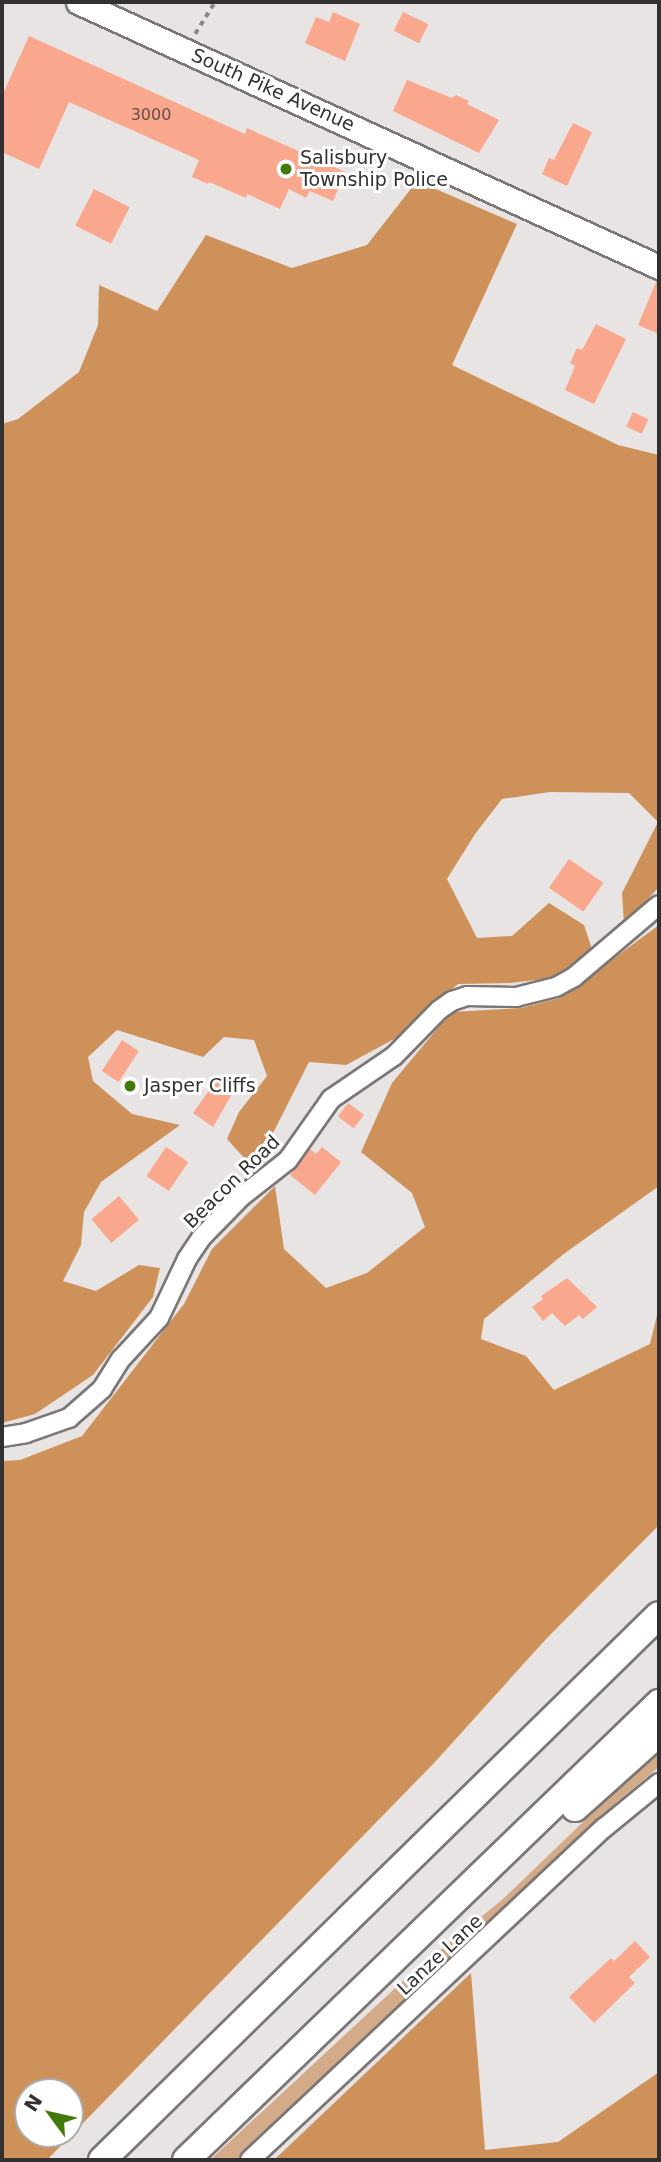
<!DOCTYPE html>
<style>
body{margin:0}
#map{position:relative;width:661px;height:2162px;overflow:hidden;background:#e9e4e4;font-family:"DejaVu Sans",sans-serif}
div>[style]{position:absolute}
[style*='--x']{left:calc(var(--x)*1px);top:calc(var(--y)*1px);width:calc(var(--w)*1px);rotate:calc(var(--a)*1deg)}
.green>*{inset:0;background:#d3ab89}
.forest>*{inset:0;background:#ce915a}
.building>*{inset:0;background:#f9a88e;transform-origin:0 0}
.path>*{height:3.5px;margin-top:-1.75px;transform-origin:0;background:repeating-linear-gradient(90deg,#8b8787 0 5px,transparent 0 10px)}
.roads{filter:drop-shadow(2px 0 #7c7777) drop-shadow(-2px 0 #7c7777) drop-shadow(0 2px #7c7777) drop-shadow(0 -2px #7c7777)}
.minor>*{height:18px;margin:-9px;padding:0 9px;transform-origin:9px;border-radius:9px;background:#fff}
.major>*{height:23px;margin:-11.5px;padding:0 11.5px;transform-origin:11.5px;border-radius:11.5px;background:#fff}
.highway>*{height:26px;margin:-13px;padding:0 13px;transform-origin:13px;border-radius:13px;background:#fff}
.dots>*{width:19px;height:19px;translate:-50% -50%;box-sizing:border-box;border:4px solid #fff;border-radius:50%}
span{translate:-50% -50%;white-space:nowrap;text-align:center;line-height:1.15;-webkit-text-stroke:6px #fff;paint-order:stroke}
.number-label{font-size:16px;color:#644e48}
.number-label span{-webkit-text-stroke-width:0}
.street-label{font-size:19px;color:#323030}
.poi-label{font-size:19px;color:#323030}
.left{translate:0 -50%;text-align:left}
.frame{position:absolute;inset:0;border:4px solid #323030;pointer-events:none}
.north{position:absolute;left:14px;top:2078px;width:70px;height:70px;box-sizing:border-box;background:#fff;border:2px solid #adacac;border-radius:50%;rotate:303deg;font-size:19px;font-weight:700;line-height:28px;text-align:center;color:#323030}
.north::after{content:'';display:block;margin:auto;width:24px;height:32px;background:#42790b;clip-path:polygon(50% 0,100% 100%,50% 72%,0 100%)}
</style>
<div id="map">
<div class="green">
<div style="clip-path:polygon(659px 1749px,659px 1767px,618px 1801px,236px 2160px,210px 2160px,405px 1979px,503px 1899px)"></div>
</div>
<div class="forest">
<div style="clip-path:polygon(417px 181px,517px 224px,452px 365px,618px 445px,659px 455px,659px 887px,624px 924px,622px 893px,658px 822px,629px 793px,550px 792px,502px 799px,475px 834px,447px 879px,477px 938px,512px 936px,549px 903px,584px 925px,592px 949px,553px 978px,510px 983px,458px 984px,396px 1038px,346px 1065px,309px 1062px,272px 1135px,246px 1160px,227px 1139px,239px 1112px,267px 1076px,254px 1040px,224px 1037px,203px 1057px,117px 1030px,88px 1057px,93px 1081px,132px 1114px,180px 1125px,101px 1182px,84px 1212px,81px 1245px,63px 1281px,96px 1291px,139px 1265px,160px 1268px,153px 1297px,93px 1375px,35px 1414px,2px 1423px,2px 424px,18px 419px,79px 372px,98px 325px,99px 285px,157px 311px,206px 235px,292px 268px,367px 245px)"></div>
<div style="clip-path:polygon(evenodd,659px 925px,659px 1186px,565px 1253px,484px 1319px,481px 1339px,526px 1356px,554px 1390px,650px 1344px,659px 1307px,659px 1525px,546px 1639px,435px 1762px,47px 2160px,2px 2160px,2px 1461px,20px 1460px,82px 1436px,184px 1304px,212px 1249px,275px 1186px,284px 1249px,326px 1288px,367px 1273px,425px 1227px,412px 1193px,361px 1152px,392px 1083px,451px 1012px,521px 1008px,560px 998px,659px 925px,28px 2092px,70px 2092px,70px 2134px,28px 2134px,28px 2092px)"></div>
<div style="clip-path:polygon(471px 1973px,485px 2150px,558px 2142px,659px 2072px,659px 2160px,274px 2160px)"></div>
</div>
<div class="building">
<div style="clip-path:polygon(333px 12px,360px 24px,345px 61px,305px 43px,316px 17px,329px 22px)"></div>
<div style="left:403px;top:12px;width:28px;height:21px;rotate:26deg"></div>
<div style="clip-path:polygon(29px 36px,245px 134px,247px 128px,303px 153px,306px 147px,334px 160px,332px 166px,345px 172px,333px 201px,310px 191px,306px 198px,289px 189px,280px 209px,247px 194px,246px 198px,209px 182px,208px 184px,192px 177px,199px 160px,69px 102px,39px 169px,2px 152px,2px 96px)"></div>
<div style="clip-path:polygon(407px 80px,452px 98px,456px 95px,469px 101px,467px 104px,499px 120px,479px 153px,393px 111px)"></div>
<div style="clip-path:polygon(573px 123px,592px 132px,567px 186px,542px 174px,549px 158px,554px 160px)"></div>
<div style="left:94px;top:189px;width:40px;height:41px;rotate:27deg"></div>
<div style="clip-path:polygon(657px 280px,659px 281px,659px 334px,638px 325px)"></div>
<div style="clip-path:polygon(596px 324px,626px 339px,594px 404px,565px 390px,575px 366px,570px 363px,577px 348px,582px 350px)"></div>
<div style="left:633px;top:412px;width:17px;height:16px;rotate:25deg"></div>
<div style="left:569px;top:859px;width:42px;height:35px;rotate:35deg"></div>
<div style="left:122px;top:1040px;width:20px;height:37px;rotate:33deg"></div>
<div style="clip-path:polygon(220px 1075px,236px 1087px,213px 1127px,193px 1113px)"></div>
<div style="left:348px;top:1103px;width:20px;height:17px;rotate:37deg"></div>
<div style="left:166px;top:1147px;width:27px;height:35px;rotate:34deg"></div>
<div style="clip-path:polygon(322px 1147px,341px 1162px,315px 1195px,290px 1175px,310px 1149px,316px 1154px)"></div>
<div style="left:119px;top:1196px;width:31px;height:36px;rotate:50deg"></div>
<div style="clip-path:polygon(567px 1278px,597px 1307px,583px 1319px,579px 1315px,565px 1326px,552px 1313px,543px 1321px,532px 1307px,543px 1299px,541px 1296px)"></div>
<div style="clip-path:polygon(635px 1941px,650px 1957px,629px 1977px,635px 1983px,594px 2023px,569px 1997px,611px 1958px,614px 1961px)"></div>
</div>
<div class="path">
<div style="--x:195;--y:34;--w:38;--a:-58"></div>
</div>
<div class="roads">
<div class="minor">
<div style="--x:2;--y:1437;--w:24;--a:-9"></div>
<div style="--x:26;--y:1433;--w:46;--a:-19.2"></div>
<div style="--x:69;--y:1418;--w:44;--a:-41.3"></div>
<div style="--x:102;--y:1389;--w:36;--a:-58"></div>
<div style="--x:121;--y:1359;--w:56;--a:-47.2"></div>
<div style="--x:159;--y:1318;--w:65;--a:-64.6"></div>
<div style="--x:187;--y:1259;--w:25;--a:-56"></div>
<div style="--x:201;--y:1238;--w:57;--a:-45.7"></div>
<div style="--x:241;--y:1197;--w:60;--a:-38.2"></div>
<div style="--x:288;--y:1160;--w:75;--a:-54.8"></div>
<div style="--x:331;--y:1099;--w:76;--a:-34.3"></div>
<div style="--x:394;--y:1056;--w:64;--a:-45.6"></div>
<div style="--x:439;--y:1010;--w:16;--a:-35"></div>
<div style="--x:452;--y:1001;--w:16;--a:-18"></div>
<div style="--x:467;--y:996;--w:49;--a:1.2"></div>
<div style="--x:516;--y:997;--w:41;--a:-14"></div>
<div style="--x:556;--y:987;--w:21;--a:-29"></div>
<div style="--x:574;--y:977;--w:111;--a:-40.3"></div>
<div style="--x:250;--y:2160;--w:485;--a:-43.2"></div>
<div style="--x:604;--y:1828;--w:71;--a:-39.3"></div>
</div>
<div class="major">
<div style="--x:78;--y:2;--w:639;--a:24.52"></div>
</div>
<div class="highway">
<div style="--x:575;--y:1808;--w:113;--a:-41.8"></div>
<div style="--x:102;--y:2160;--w:779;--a:-44.38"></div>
<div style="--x:186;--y:2160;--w:658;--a:-44.01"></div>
</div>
</div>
<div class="dots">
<div style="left:286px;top:169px;background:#42790b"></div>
<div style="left:130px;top:1086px;background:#42790b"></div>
</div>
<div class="number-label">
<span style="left:151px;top:115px">3000</span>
</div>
<div class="street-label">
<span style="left:273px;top:90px;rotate:24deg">South Pike Avenue</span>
<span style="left:232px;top:1182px;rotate:-44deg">Beacon Road</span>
<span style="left:440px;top:1955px;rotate:-43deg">Lanze Lane</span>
</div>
<div class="poi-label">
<span class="left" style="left:300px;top:169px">Salisbury<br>Township Police</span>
<span class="left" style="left:144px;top:1086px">Jasper Cliffs</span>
</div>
<div class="frame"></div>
<div class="north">N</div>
</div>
